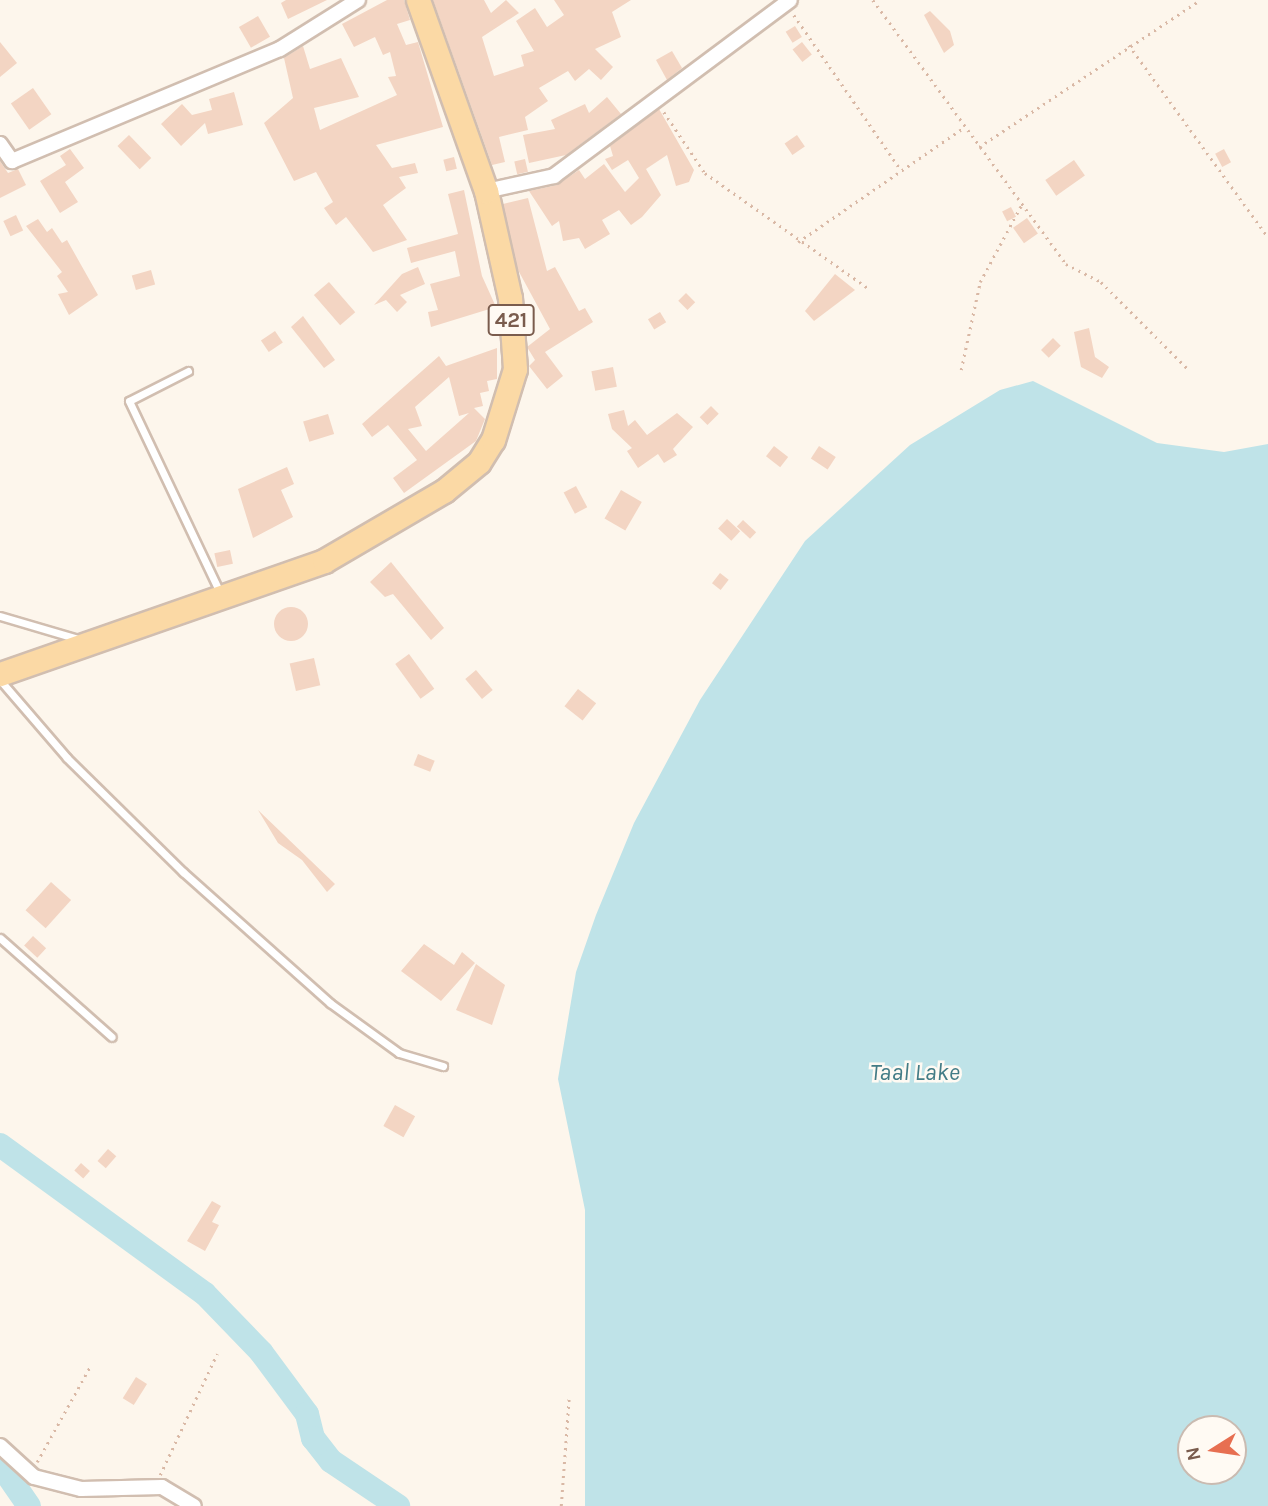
<!DOCTYPE html>
<style>
body{margin:0}
#map{position:relative;width:1268px;height:1506px;overflow:hidden;background:#fdf6ec;font-family:Karla,sans-serif}
div>[style]{position:absolute}
[style*='--x']{left:calc(var(--x)*1px);top:calc(var(--y)*1px);width:calc(var(--w)*1px);rotate:calc(var(--a)*1deg)}
.water>*{inset:0;background:#bfe3e8}
.river>*{height:24px;margin:-12px;padding:0 12px;transform-origin:12px;border-radius:12px;background:#bfe3e8}
.building>*{inset:0;background:#f3d5c3;transform-origin:0 0}
.round{border-radius:50%}
.path>*{height:2.5px;margin-top:-1.25px;transform-origin:0;background:repeating-linear-gradient(90deg,#d9b8a5 0 2px,transparent 0 7px)}
.roads{filter:drop-shadow(2px 0 #d1beb0) drop-shadow(-2px 0 #d1beb0) drop-shadow(0 2px #d1beb0) drop-shadow(0 -2px #d1beb0)}
.service>*{height:7px;margin:-3.5px;padding:0 3.5px;transform-origin:3.5px;border-radius:3.5px;background:#fff}
.minor>*{height:14px;margin:-7px;padding:0 7px;transform-origin:7px;border-radius:7px;background:#fff}
.primary>*{height:23px;margin:-11.5px;padding:0 11.5px;transform-origin:11.5px;border-radius:11.5px;background:#fbd9a5}
span{translate:-50% -50%;white-space:nowrap;text-align:center;line-height:1.15;-webkit-text-stroke:5px #fffaf3;paint-order:stroke}
.shield-label span{padding:2px 5px;background:#fffaf3;border:2px solid;border-radius:5px;-webkit-text-stroke-width:0}
.shield-label{font-size:21px;color:#7a5c4d;font-weight:700}
.water-label{font-size:24px;color:#437c86;font-style:italic}
.north{position:absolute;left:1177px;top:1415px;width:70px;height:70px;box-sizing:border-box;background:#fffaf3;border:2px solid #cabbb1;border-radius:50%;rotate:258deg;font-size:19px;font-weight:700;line-height:28px;text-align:center;color:#7a5c4d}
.north::after{content:'';display:block;margin:auto;width:24px;height:32px;background:#e76f51;clip-path:polygon(50% 0,100% 100%,50% 72%,0 100%)}
</style>
<div id="map">
<div class="water">
<div style="clip-path:polygon(evenodd,1033px 381px,1157px 443px,1224px 452px,1268px 444px,1268px 1506px,585px 1506px,585px 1210px,558px 1079px,576px 972px,596px 915px,634px 823px,700px 700px,805px 541px,910px 445px,1000px 390px,1033px 381px,1191px 1429px,1233px 1429px,1233px 1471px,1191px 1471px,1191px 1429px)"></div>
</div>
<div class="river">
<div style="--x:0;--y:1145;--w:253;--a:36"></div>
<div style="--x:205;--y:1294;--w:81;--a:46"></div>
<div style="--x:261;--y:1352;--w:77;--a:53.4"></div>
<div style="--x:307;--y:1414;--w:25;--a:76"></div>
<div style="--x:313;--y:1438;--w:29;--a:52"></div>
<div style="--x:331;--y:1461;--w:81;--a:33.9"></div>
<div style="--x:0;--y:1464;--w:51;--a:55.4"></div>
</div>
<div class="building">
<div style="clip-path:polygon(286px 0,327px 0,288px 19px,281px 3px)"></div>
<div style="clip-path:polygon(387px 0,404px 0,410px 20px,397px 24px,406px 45px,418px 42px,443px 127px,376px 145px,392px 168px,415px 163px,418px 173px,399px 177px,406px 188px,383px 205px,407px 240px,373px 252px,346px 217px,336px 225px,324px 208px,333px 202px,316px 172px,294px 181px,264px 123px,293px 98px,284px 58px,303px 46px,310px 69px,341px 58px,359px 97px,314px 108px,320px 130px,397px 95px,388px 77px,396px 76px,390px 52px,383px 55px,375px 37px,354px 47px,342px 24px)"></div>
<div style="clip-path:polygon(433px 0,484px 0,491px 13px,506px 0,519px 13px,482px 37px,494px 76px,524px 66px,521px 55px,534px 51px,516px 21px,535px 8px,547px 27px,564px 15px,554px 0,631px 0,612px 12px,621px 37px,595px 49px,613px 67px,601px 80px,589px 69px,575px 81px,568px 71px,539px 88px,548px 101px,525px 117px,528px 130px,499px 137px,505px 162px,492px 165px)"></div>
<div style="clip-path:polygon(930px 11px,950px 31px,954px 45px,944px 53px,924px 15px)"></div>
<div style="left:258px;top:16px;width:24px;height:22px;rotate:60deg"></div>
<div style="left:795px;top:26px;width:13px;height:11px;rotate:58deg"></div>
<div style="clip-path:polygon(0 42px,17px 63px,0 77px)"></div>
<div style="left:802px;top:42px;width:16px;height:12px;rotate:52deg"></div>
<div style="clip-path:polygon(672px 51px,682px 68px,667px 80px,656px 60px)"></div>
<div style="left:33px;top:88px;width:32px;height:27px;rotate:55deg"></div>
<div style="clip-path:polygon(234px 92px,243px 125px,208px 134px,205px 123px,181px 146px,161px 124px,182px 104px,192px 115px,212px 110px,209px 99px)"></div>
<div style="clip-path:polygon(607px 97px,621px 114px,566px 155px,529px 163px,523px 135px,555px 129px,551px 120px,585px 104px,589px 113px)"></div>
<div style="clip-path:polygon(659px 109px,694px 170px,689px 182px,676px 186px,667px 155px,646px 169px,661px 195px,642px 217px,631px 225px,619px 210px,602px 220px,610px 234px,585px 249px,579px 238px,563px 241px,559px 221px,552px 226px,529px 191px,557px 185px,579px 170px,585px 179px,604px 164px,625px 192px,639px 178px,628px 160px,612px 170px,605px 159px,613px 156px,610px 146px)"></div>
<div style="left:129px;top:135px;width:32px;height:16px;rotate:46deg"></div>
<div style="left:797px;top:135px;width:14px;height:15px;rotate:56deg"></div>
<div style="clip-path:polygon(70px 149px,84px 168px,65px 182px,78px 202px,60px 213px,40px 181px,66px 165px,60px 156px)"></div>
<div style="left:1224px;top:149px;width:15px;height:10px;rotate:62deg"></div>
<div style="left:454px;top:157px;width:12px;height:11px;rotate:76deg"></div>
<div style="left:525px;top:159px;width:13px;height:11px;rotate:77deg"></div>
<div style="left:1074px;top:160px;width:19px;height:35px;rotate:55deg"></div>
<div style="clip-path:polygon(0 161px,8px 173px,18px 169px,26px 185px,0 198px)"></div>
<div style="clip-path:polygon(464px 190px,482px 276px,496px 307px,431px 327px,428px 312px,438px 310px,430px 284px,460px 276px,455px 251px,411px 263px,407px 248px,458px 234px,448px 194px)"></div>
<div style="clip-path:polygon(528px 198px,547px 271px,555px 267px,579px 311px,585px 308px,593px 322px,545px 352px,563px 376px,547px 389px,529px 366px,535px 360px,527px 347px,550px 329px,518px 270px,503px 204px)"></div>
<div style="left:1011px;top:207px;width:11px;height:10px;rotate:63deg"></div>
<div style="left:16px;top:215px;width:17px;height:14px;rotate:65deg"></div>
<div style="left:1027px;top:218px;width:19px;height:17px;rotate:55deg"></div>
<div style="clip-path:polygon(38px 219px,47px 232px,52px 228px,62px 243px,67px 240px,98px 295px,69px 315px,58px 294px,68px 292px,57px 276px,62px 272px,26px 226px)"></div>
<div style="clip-path:polygon(418px 267px,425px 284px,400px 295px,407px 302px,397px 312px,386px 300px,374px 305px,402px 274px)"></div>
<div style="left:151px;top:270px;width:15px;height:20px;rotate:74deg"></div>
<div style="clip-path:polygon(835px 274px,855px 290px,814px 321px,805px 311px)"></div>
<div style="left:329px;top:282px;width:40px;height:20px;rotate:49deg"></div>
<div style="left:686px;top:293px;width:13px;height:11px;rotate:45deg"></div>
<div style="left:660px;top:312px;width:12px;height:14px;rotate:59deg"></div>
<div style="clip-path:polygon(303px 316px,335px 360px,324px 368px,291px 327px)"></div>
<div style="clip-path:polygon(1089px 328px,1095px 357px,1109px 367px,1102px 378px,1081px 367px,1074px 332px)"></div>
<div style="left:275px;top:331px;width:14px;height:17px;rotate:56deg"></div>
<div style="left:1053px;top:338px;width:11px;height:17px;rotate:45deg"></div>
<div style="clip-path:polygon(evenodd,497px 348px,497px 379px,487px 381px,489px 391px,480px 393px,483px 406px,474px 408px,485px 419px,476px 441px,404px 493px,393px 478px,417px 460px,388px 425px,372px 437px,362px 424px,439px 356px,446px 366px,497px 348px,449px 377px,459px 416px,469px 413px,426px 451px,408px 429px,422px 426px,415px 407px,449px 377px)"></div>
<div style="left:613px;top:367px;width:20px;height:22px;rotate:79deg"></div>
<div style="left:711px;top:406px;width:11px;height:16px;rotate:45deg"></div>
<div style="clip-path:polygon(624px 410px,628px 426px,635px 420px,647px 435px,677px 413px,693px 427px,673px 449px,677px 455px,664px 463px,658px 454px,638px 468px,627px 451px,632px 448px,612px 429px,608px 414px)"></div>
<div style="left:328px;top:414px;width:21px;height:26px;rotate:73deg"></div>
<div style="left:774px;top:446px;width:18px;height:13px;rotate:38deg"></div>
<div style="left:819px;top:446px;width:20px;height:15px;rotate:33deg"></div>
<div style="clip-path:polygon(287px 467px,294px 484px,281px 490px,293px 517px,253px 538px,238px 489px)"></div>
<div style="left:576px;top:486px;width:24px;height:14px;rotate:62deg"></div>
<div style="left:621px;top:490px;width:24px;height:33px;rotate:30deg"></div>
<div style="left:727px;top:519px;width:18px;height:13px;rotate:43deg"></div>
<div style="left:743px;top:520px;width:18px;height:9px;rotate:43deg"></div>
<div style="left:230px;top:550px;width:14px;height:16px;rotate:78deg"></div>
<div style="clip-path:polygon(391px 562px,444px 628px,431px 640px,393px 594px,385px 597px,370px 582px)"></div>
<div style="left:720px;top:573px;width:11px;height:13px;rotate:38deg"></div>
<div class="round" style="left:274px;top:607px;width:34px;height:34px"></div>
<div style="left:409px;top:654px;width:43px;height:17px;rotate:54deg"></div>
<div style="left:314px;top:658px;width:28px;height:25px;rotate:77deg"></div>
<div style="left:476px;top:670px;width:26px;height:14px;rotate:50deg"></div>
<div style="left:578px;top:689px;width:23px;height:22px;rotate:38deg"></div>
<div style="left:418px;top:754px;width:18px;height:12px;rotate:22deg"></div>
<div style="clip-path:polygon(258px 810px,335px 884px,327px 892px,302px 860px,278px 843px)"></div>
<div style="left:51px;top:882px;width:27px;height:38px;rotate:42deg"></div>
<div style="left:33px;top:936px;width:18px;height:13px;rotate:43deg"></div>
<div style="clip-path:polygon(424px 944px,454px 965px,462px 952px,475px 963px,441px 1001px,401px 971px)"></div>
<div style="clip-path:polygon(476px 964px,505px 985px,492px 1025px,456px 1010px)"></div>
<div style="left:395px;top:1105px;width:23px;height:24px;rotate:29deg"></div>
<div style="left:108px;top:1149px;width:11px;height:16px;rotate:41deg"></div>
<div style="left:81px;top:1163px;width:12px;height:10px;rotate:42deg"></div>
<div style="clip-path:polygon(212px 1201px,221px 1206px,212px 1222px,219px 1225px,205px 1251px,187px 1241px)"></div>
<div style="left:136px;top:1377px;width:13px;height:25px;rotate:32deg"></div>
</div>
<div class="path">
<div style="--x:873;--y:0;--w:327;--a:53.8"></div>
<div style="--x:1066;--y:264;--w:39;--a:27"></div>
<div style="--x:1101;--y:282;--w:124;--a:45"></div>
<div style="--x:794;--y:15;--w:188;--a:55.4"></div>
<div style="--x:1129;--y:45;--w:237;--a:54.1"></div>
<div style="--x:664;--y:112;--w:73;--a:56.1"></div>
<div style="--x:705;--y:173;--w:199;--a:35.2"></div>
<div style="--x:979;--y:147;--w:265;--a:-33.6"></div>
<div style="--x:798;--y:242;--w:201;--a:-34.6"></div>
<div style="--x:961;--y:370;--w:90;--a:-77.8"></div>
<div style="--x:980;--y:282;--w:89;--a:-61.7"></div>
<div style="--x:37;--y:1462;--w:111;--a:-60.9"></div>
<div style="--x:160;--y:1475;--w:134;--a:-64.8"></div>
<div style="--x:561;--y:1506;--w:110;--a:-85.8"></div>
</div>
<div class="roads">
<div class="service">
<div style="--x:188;--y:371;--w:66;--a:153"></div>
<div style="--x:129;--y:401;--w:212;--a:64.6"></div>
<div style="--x:0;--y:616;--w:81;--a:16.4"></div>
<div style="--x:0;--y:680;--w:103;--a:49.3"></div>
<div style="--x:67;--y:758;--w:163;--a:44.5"></div>
<div style="--x:183;--y:872;--w:197;--a:41.7"></div>
<div style="--x:330;--y:1003;--w:85;--a:35.9"></div>
<div style="--x:399;--y:1053;--w:46;--a:16.5"></div>
<div style="--x:0;--y:938;--w:149;--a:41.5"></div>
</div>
<div class="minor">
<div style="--x:0;--y:144;--w:21;--a:55"></div>
<div style="--x:12;--y:161;--w:290;--a:-22.7"></div>
<div style="--x:280;--y:49;--w:92;--a:-32.1"></div>
<div style="--x:486;--y:191;--w:70;--a:-12.4"></div>
<div style="--x:554;--y:176;--w:294;--a:-36.7"></div>
<div style="--x:0;--y:1446;--w:46;--a:42.4"></div>
<div style="--x:34;--y:1477;--w:49;--a:14.3"></div>
<div style="--x:81;--y:1489;--w:81;--a:-1.4"></div>
<div style="--x:162;--y:1487;--w:37;--a:31"></div>
</div>
<div class="primary">
<div style="--x:0;--y:674;--w:343;--a:-19.2"></div>
<div style="--x:324;--y:561;--w:139;--a:-30.3"></div>
<div style="--x:444;--y:491;--w:45;--a:-39.6"></div>
<div style="--x:479;--y:462;--w:26;--a:-58"></div>
<div style="--x:493;--y:440;--w:74;--a:-72.8"></div>
<div style="--x:515;--y:369;--w:71;--a:-94"></div>
<div style="--x:510;--y:298;--w:110;--a:-102.6"></div>
<div style="--x:486;--y:191;--w:203;--a:-109.6"></div>
</div>
</div>
<div class="shield-label">
<span style="left:511px;top:320px">421</span>
</div>
<div class="water-label">
<span style="left:915px;top:1073px">Taal Lake</span>
</div>
<div class="north">N</div>
</div>
